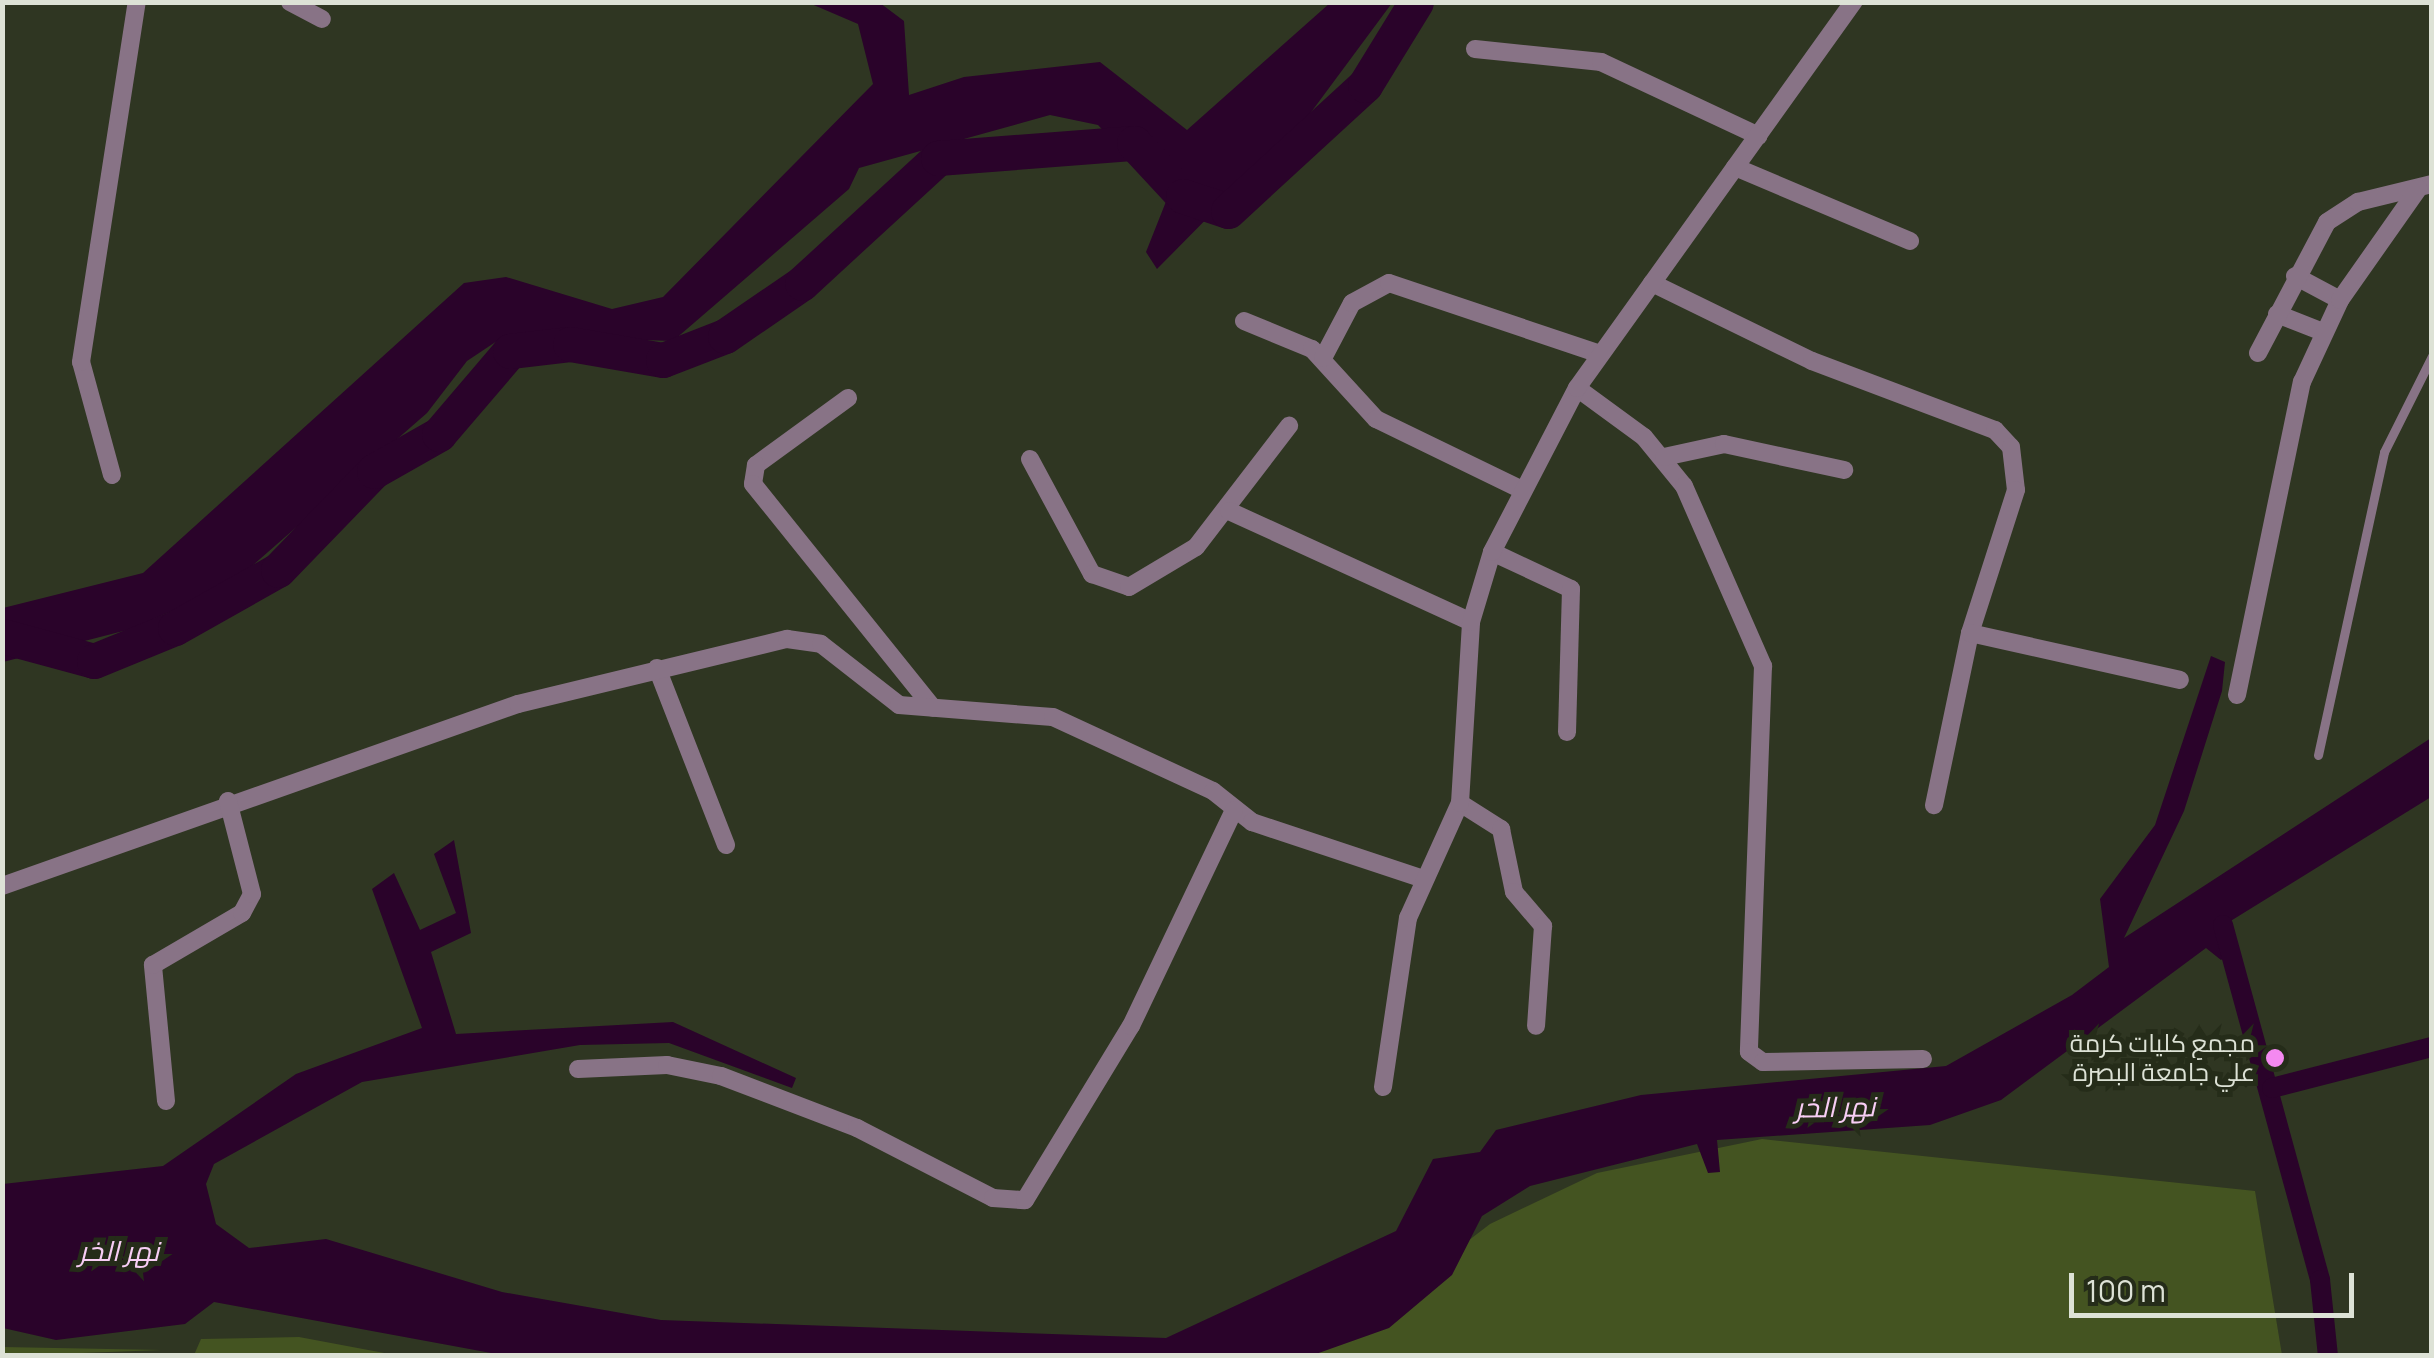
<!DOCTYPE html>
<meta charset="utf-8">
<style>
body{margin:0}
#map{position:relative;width:2434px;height:1358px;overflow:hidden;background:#2f3622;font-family:Manrope,Cairo,sans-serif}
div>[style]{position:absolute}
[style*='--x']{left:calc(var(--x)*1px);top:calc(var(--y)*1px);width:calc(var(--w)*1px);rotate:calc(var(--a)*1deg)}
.green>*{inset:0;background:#445421}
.water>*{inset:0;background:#2a032a}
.canal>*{height:20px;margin:-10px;padding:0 10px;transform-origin:10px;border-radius:10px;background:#2a032a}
.river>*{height:35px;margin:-17.5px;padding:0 17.5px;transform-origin:17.5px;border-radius:17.5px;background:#2a032a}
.service>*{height:9px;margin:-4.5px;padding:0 4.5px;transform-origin:4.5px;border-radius:4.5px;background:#887386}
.minor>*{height:18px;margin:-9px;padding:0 9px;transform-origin:9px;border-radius:9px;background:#887386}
.dots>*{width:28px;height:28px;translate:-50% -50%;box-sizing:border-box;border:5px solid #252c19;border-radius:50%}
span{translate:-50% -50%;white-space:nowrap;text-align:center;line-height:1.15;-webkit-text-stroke:10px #252c19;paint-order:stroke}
.poi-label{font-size:25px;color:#dde2d6}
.right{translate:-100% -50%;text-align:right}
.water-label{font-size:28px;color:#f8cef5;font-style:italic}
.frame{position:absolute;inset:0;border:5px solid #dde2d6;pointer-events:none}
.scale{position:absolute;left:2069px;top:1273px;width:285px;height:45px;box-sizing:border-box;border:5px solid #dde2d6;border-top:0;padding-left:12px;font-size:30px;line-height:35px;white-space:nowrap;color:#dde2d6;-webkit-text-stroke:8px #252c19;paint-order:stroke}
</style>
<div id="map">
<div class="green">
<div style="clip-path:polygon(1762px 1139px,2255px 1191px,2282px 1355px,1146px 1356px,1340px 1339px,1490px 1224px,1597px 1173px)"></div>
<div style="clip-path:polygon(299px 1337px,395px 1355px,194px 1355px,201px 1339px)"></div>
<div style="clip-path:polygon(3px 1347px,162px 1350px,3px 1356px)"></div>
</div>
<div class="water">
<div style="clip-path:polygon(809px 3px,880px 3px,904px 21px,909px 95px,964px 77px,1100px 62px,1187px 130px,1330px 3px,1392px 3px,1309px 115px,1157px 269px,1146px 252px,1167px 199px,1098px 125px,1050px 115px,859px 168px,849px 189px,673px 341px,506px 335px,467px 361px,427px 413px,229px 586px,131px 629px,3px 662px,3px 608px,143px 573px,464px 283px,506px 277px,612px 309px,663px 297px,873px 84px,858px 24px)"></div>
<div style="clip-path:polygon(2211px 656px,2225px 662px,2222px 691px,2184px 811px,2124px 938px,2431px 738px,2431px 797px,2229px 922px,2238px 945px,2221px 960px,2206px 948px,2001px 1100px,1930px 1125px,1717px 1140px,1720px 1172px,1708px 1173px,1697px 1144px,1530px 1186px,1482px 1216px,1452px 1275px,1389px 1328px,1313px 1355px,502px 1355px,214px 1302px,185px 1324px,56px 1340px,3px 1328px,3px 1184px,163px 1166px,296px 1074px,422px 1028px,372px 889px,394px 873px,420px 930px,456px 913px,434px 854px,454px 840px,471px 933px,431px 952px,456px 1034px,673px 1022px,796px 1078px,792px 1088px,669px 1043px,580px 1045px,362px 1082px,214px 1164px,206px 1184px,216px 1224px,249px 1248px,326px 1239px,502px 1292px,661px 1320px,1166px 1338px,1396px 1231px,1433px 1159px,1480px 1152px,1496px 1130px,1641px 1095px,1946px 1066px,2072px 995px,2109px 967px,2100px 899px,2155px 825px)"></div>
</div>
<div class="canal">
<div style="--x:2223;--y:925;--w:368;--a:74.7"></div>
<div style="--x:2320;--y:1280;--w:76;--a:84"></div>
<div style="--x:2272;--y:1088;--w:165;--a:-14.4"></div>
</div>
<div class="river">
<div style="--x:2;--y:636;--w:95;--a:15.2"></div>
<div style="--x:94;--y:661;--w:87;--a:-22.2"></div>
<div style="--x:175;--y:628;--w:118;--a:-29.4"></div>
<div style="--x:278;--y:570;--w:138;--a:-45.9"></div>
<div style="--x:374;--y:471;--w:75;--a:-29.6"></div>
<div style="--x:439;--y:434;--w:109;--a:-49.5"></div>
<div style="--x:510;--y:351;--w:60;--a:-6.7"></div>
<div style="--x:570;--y:344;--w:94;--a:9.8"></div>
<div style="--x:663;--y:360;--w:66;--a:-21.2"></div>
<div style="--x:725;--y:336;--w:93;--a:-34.5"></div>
<div style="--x:802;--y:283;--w:185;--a:-42.6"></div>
<div style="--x:938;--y:158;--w:197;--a:-4.4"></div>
<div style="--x:1134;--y:143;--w:72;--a:47.2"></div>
<div style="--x:1183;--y:196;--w:47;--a:18.4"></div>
<div style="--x:1228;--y:211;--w:186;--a:-42.6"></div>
<div style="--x:1365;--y:85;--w:97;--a:-58.4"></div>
</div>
<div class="service">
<div style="--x:2318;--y:755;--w:310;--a:-77.7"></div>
<div style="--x:2384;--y:452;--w:107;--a:-63.4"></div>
</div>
<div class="minor">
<div style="--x:290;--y:2;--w:36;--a:28"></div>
<div style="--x:1475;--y:49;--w:127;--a:5.9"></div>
<div style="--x:1601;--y:62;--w:174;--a:25.1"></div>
<div style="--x:1735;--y:167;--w:190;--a:22.9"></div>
<div style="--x:2295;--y:276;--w:51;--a:28.1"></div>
<div style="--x:1652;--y:283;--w:178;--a:26"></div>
<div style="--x:1812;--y:361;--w:196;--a:20.7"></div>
<div style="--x:1995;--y:430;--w:23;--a:47"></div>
<div style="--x:2011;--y:447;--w:43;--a:83.4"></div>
<div style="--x:2016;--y:490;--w:150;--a:107.8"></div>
<div style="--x:1970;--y:633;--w:176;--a:101.8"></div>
<div style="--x:2277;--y:314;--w:49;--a:21.4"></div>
<div style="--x:1244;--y:321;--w:74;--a:22.4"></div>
<div style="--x:1312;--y:349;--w:95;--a:47.6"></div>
<div style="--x:1376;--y:419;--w:160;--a:25.9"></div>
<div style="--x:2258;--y:353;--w:148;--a:-62.2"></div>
<div style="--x:2327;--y:222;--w:37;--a:-33"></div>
<div style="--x:2358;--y:202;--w:76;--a:-13.7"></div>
<div style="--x:1323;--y:358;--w:62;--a:-62.2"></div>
<div style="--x:1352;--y:303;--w:42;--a:-28.4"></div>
<div style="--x:1389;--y:283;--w:223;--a:18.6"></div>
<div style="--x:1577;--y:388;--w:83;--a:36.2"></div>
<div style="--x:1644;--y:437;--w:63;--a:50.8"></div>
<div style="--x:1684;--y:486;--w:197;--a:66.3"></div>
<div style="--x:1763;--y:666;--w:386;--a:92.1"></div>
<div style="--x:1749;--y:1052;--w:17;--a:36"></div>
<div style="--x:1763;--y:1062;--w:160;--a:-1.1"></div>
<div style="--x:848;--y:398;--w:114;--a:143.9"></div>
<div style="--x:756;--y:465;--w:19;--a:99"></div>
<div style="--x:753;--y:484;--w:287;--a:51.2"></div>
<div style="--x:1664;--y:457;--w:61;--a:-12.2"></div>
<div style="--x:1724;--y:444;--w:123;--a:12.2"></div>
<div style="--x:1030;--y:459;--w:131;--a:61.7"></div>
<div style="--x:1092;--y:574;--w:39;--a:19"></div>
<div style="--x:1129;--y:587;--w:78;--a:-30.8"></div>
<div style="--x:1196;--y:547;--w:153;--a:-52.5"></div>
<div style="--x:112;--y:475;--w:117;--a:-105.3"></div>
<div style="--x:81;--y:362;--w:364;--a:-81.2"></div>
<div style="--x:1229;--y:511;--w:266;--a:24.6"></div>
<div style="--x:1492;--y:552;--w:87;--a:25.1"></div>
<div style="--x:1571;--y:589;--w:143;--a:91.6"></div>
<div style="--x:1970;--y:633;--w:215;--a:12.6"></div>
<div style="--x:657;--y:668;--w:190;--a:68.7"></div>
<div style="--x:2237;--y:695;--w:320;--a:-78.3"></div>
<div style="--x:2302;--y:382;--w:90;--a:-65.1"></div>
<div style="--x:2340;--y:300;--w:136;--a:-54.9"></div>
<div style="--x:1460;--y:803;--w:49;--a:32.4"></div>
<div style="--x:1501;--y:829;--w:64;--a:78.3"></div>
<div style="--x:1514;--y:892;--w:45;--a:49.5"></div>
<div style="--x:1543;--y:926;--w:100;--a:94"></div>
<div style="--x:2;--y:886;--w:547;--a:-19.43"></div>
<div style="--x:518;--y:704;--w:277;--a:-13.6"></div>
<div style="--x:787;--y:639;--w:34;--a:8"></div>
<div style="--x:821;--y:644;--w:99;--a:38"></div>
<div style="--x:899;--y:705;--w:154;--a:4.5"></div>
<div style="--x:1053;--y:717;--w:176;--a:24.8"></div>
<div style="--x:1213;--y:791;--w:50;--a:38.5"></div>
<div style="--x:1252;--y:822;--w:180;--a:18.4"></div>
<div style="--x:578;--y:1069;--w:89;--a:-2.6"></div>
<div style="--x:667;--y:1065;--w:55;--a:11.5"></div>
<div style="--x:721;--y:1076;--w:146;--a:20.9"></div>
<div style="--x:857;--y:1128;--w:153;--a:27.2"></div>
<div style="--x:993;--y:1198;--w:32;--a:4"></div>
<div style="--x:1025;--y:1200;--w:204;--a:-58.7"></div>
<div style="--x:1131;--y:1026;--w:239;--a:-64.5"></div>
<div style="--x:1383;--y:1087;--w:171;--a:-81.6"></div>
<div style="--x:1408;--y:918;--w:126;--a:-65.7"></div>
<div style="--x:1460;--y:803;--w:181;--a:-86.5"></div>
<div style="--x:1471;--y:622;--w:73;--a:-73.3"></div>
<div style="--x:1492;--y:552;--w:185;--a:-62.6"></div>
<div style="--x:1577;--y:388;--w:475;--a:-54.4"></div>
<div style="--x:166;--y:1101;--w:137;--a:-95.5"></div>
<div style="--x:153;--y:965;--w:103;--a:-30.3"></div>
<div style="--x:242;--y:913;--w:21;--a:-62"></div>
<div style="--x:252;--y:894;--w:96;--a:-104.5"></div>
</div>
<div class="dots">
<div style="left:2275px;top:1058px;background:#f489f0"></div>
</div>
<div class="poi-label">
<span class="right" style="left:2255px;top:1058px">مجمع كليات كرمة<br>علي جامعة البصرة</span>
</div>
<div class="water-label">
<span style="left:1835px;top:1106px;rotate:-1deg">نهر الخر</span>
<span style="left:119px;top:1250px">نهر الخر</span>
</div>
<div class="frame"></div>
<div class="scale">100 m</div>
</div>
